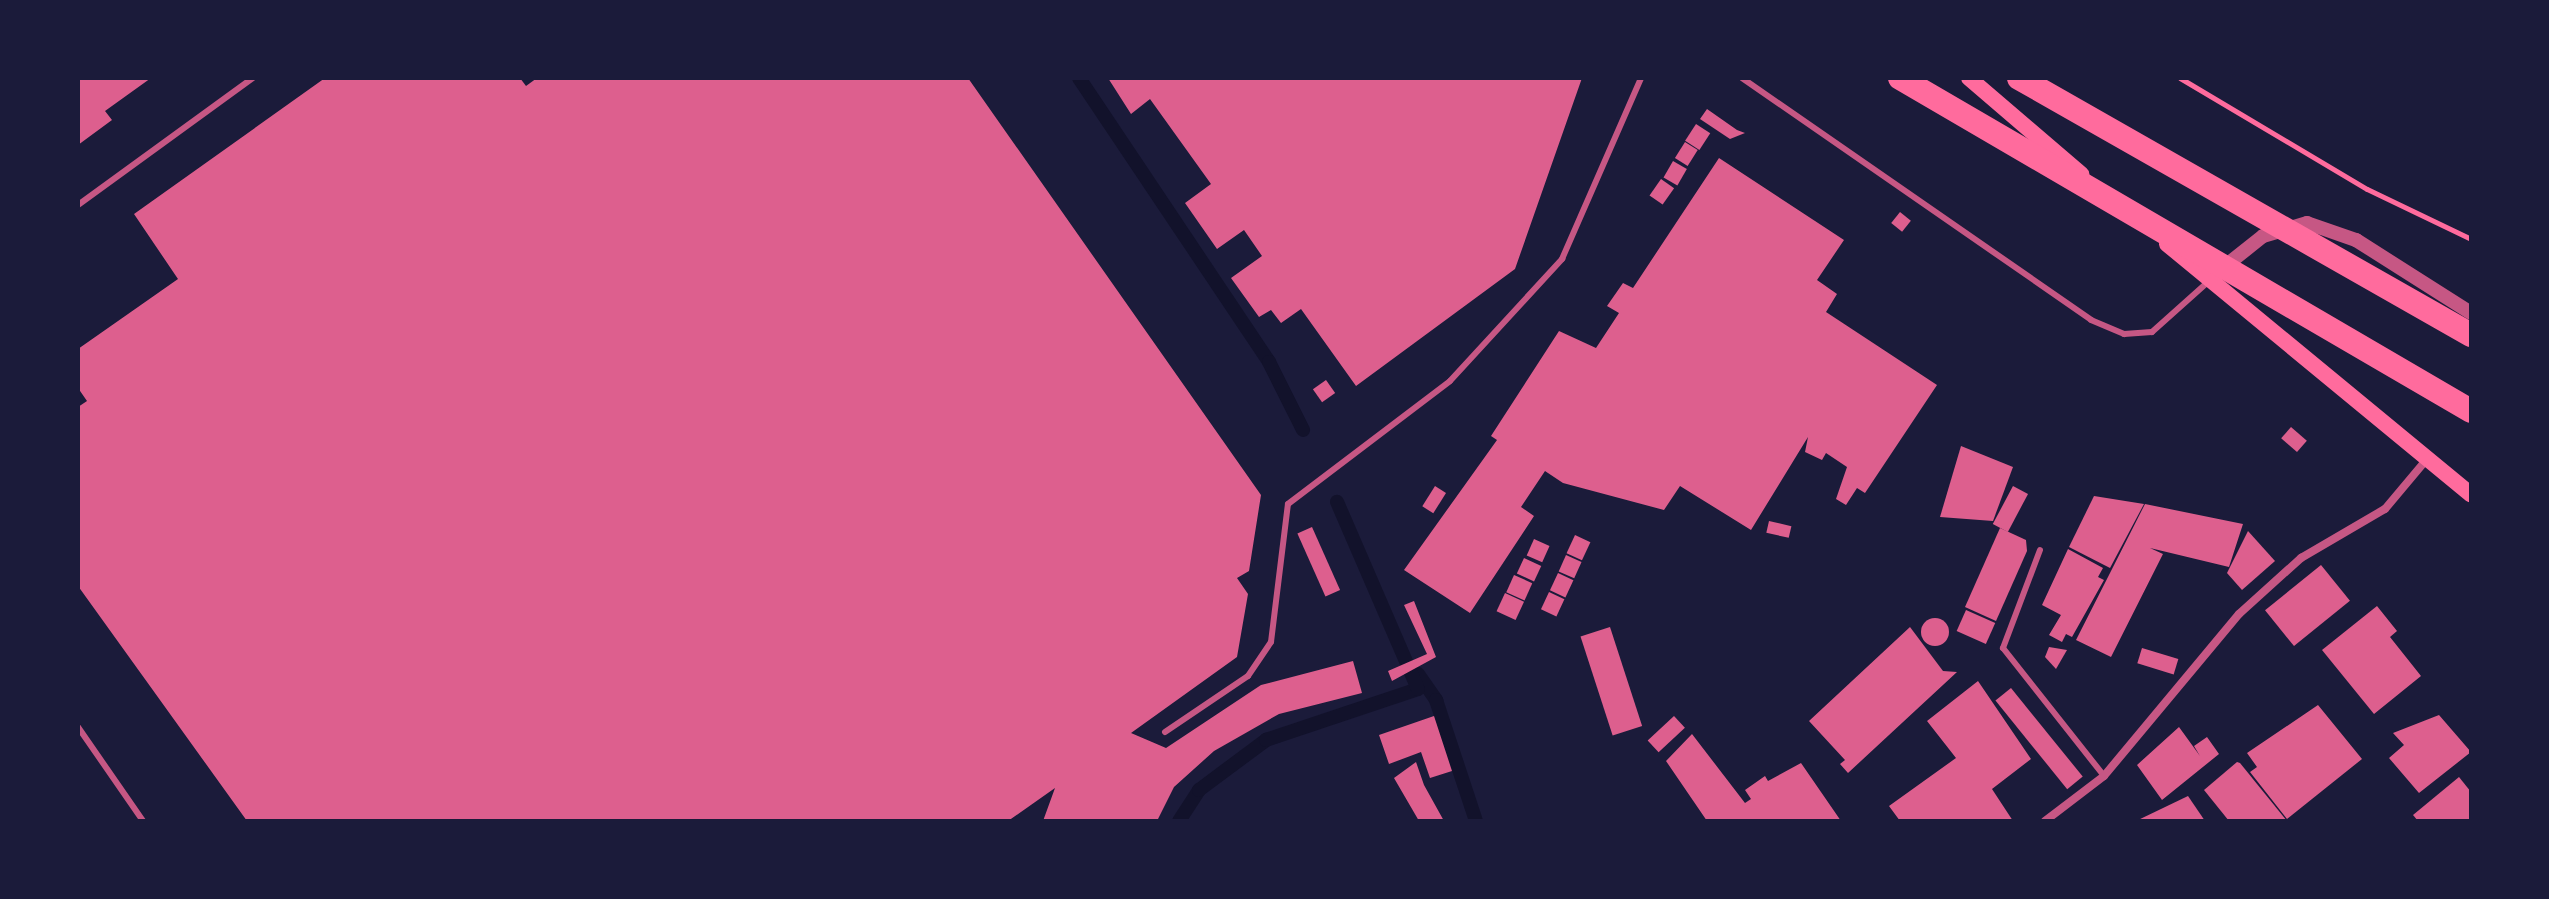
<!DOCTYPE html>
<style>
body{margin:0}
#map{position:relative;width:2549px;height:899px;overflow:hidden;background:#1b1b3a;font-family:Georgia,serif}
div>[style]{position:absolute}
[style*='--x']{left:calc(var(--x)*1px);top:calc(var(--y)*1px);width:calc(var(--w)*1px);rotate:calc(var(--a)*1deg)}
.stream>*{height:14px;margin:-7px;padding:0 7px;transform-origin:7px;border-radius:7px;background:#12122b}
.building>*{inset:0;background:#dd5f8e;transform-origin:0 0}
.round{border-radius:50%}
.path>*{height:5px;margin:-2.5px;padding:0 2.5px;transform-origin:2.5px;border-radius:2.5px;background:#ff6b9d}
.service>*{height:6px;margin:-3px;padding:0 3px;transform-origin:3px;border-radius:3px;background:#c65784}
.minor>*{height:8px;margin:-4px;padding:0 4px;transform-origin:4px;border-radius:4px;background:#c65784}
.tertiary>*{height:14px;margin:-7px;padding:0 7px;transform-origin:7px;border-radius:7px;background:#c65784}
.secondary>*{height:16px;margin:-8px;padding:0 8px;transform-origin:8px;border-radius:8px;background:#ff6b9d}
.motorway>*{height:24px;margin:-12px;padding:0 12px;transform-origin:12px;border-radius:12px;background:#ff6b9d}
span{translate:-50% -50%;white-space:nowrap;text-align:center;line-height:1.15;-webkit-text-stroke:6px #1b1b3a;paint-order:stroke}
.frame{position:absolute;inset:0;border:80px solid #1b1b3a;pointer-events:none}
</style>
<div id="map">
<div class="stream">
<div style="--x:1079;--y:78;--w:342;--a:56.2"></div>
<div style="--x:1269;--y:362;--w:76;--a:63.4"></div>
<div style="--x:1418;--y:674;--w:32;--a:55"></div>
<div style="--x:1436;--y:700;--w:127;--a:71.7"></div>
<div style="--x:1179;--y:821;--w:37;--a:-57"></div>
<div style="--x:1199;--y:790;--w:84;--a:-36.7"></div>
<div style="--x:1266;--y:740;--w:160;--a:-18.5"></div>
<div style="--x:1418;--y:689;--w:204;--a:-113.4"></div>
</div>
<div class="building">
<div style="clip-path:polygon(78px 78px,151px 78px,105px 111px,112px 120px,78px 145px)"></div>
<div style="clip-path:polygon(325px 78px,520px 78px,526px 86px,537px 78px,968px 78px,1261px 495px,1249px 571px,1237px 578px,1248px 594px,1237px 657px,1131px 733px,1166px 748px,1261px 685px,1353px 661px,1362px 693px,1279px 714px,1214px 751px,1174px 787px,1157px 821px,1043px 821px,1055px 788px,1008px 821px,247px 821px,78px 586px,78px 407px,87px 401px,78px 388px,78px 349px,178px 279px,134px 214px)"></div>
<div style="clip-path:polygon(1108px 78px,1582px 78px,1515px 269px,1356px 386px,1301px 309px,1281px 323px,1271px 310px,1259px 317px,1231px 278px,1262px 256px,1244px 230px,1217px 249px,1185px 203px,1211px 184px,1150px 99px,1131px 114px)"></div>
<div style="clip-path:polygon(1707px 109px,1737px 130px,1745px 133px,1730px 139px,1700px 119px)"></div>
<div style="left:1696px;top:124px;width:17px;height:20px;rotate:33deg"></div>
<div style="left:1685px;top:142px;width:15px;height:19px;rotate:32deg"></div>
<div style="clip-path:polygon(1719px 158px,1844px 240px,1817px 280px,1837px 294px,1826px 312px,1937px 385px,1865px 493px,1857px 488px,1846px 505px,1836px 499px,1847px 467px,1826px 453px,1822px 460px,1805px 452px,1808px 437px,1751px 530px,1680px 486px,1664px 510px,1563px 483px,1545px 471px,1521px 507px,1534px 516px,1470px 613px,1404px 570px,1497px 440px,1491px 436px,1559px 331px,1596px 348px,1619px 313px,1607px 306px,1623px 283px,1633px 288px)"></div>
<div style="left:1673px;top:161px;width:16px;height:19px;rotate:30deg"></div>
<div style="left:1661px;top:179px;width:16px;height:20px;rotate:35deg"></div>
<div style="left:1900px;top:212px;width:14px;height:14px;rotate:39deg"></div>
<div style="left:1326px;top:380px;width:16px;height:16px;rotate:55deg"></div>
<div style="left:2291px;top:427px;width:21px;height:15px;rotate:41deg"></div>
<div style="clip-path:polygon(1961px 446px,2013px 467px,1993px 521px,1940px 517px)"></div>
<div style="left:1435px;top:486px;width:13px;height:24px;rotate:32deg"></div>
<div style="left:2013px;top:486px;width:17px;height:43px;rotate:28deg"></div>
<div style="clip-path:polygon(2094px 496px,2144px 504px,2110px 568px,2069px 547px)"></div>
<div style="clip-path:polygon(2145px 504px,2243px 524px,2229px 567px,2150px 548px,2163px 554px,2111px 657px,2076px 640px)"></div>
<div style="left:1769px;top:521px;width:23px;height:12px;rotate:13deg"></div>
<div style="left:1312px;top:527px;width:69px;height:16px;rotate:66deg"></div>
<div style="clip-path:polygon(2000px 528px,2026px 540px,2027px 551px,1996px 621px,1965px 607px)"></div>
<div style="clip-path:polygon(2248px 531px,2275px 561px,2242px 590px,2227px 573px)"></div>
<div style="left:1575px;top:535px;width:17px;height:20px;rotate:25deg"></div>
<div style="left:1534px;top:539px;width:17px;height:18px;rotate:24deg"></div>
<div style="clip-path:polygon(2068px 549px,2103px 568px,2098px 577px,2104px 580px,2072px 637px,2066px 634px,2062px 642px,2049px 635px,2061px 615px,2042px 605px)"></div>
<div style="left:1566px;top:555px;width:17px;height:18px;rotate:24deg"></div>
<div style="left:1524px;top:558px;width:19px;height:17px;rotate:25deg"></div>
<div style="left:2321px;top:565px;width:46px;height:72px;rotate:51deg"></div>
<div style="left:1558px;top:573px;width:17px;height:19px;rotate:25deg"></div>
<div style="left:1514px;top:575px;width:20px;height:19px;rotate:24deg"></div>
<div style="left:1549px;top:592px;width:17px;height:19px;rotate:25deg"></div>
<div style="left:1505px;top:593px;width:21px;height:20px;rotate:25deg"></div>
<div style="clip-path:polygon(1414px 601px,1436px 657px,1392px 681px,1388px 671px,1427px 654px,1404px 605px)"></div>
<div style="clip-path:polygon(2377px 606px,2397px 631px,2390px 637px,2421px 676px,2374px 714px,2322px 650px)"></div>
<div style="left:1966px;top:610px;width:32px;height:23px;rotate:24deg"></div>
<div class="round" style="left:1921px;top:618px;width:28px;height:28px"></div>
<div style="left:1610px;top:627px;width:104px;height:31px;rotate:72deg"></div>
<div style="clip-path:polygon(1910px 627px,1943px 671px,1957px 672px,1848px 773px,1840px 764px,1845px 760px,1809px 721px)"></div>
<div style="clip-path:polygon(2049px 647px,2067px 650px,2056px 669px,2045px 657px)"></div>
<div style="left:2142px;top:648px;width:38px;height:16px;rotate:17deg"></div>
<div style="clip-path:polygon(1978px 681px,2031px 759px,1992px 789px,2013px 821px,1900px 821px,1889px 806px,1956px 758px,1927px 721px)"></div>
<div style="left:2011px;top:688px;width:114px;height:20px;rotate:51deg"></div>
<div style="clip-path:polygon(2318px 705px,2362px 759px,2287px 819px,2250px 772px,2257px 767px,2247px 753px)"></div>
<div style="clip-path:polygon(2439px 715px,2471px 752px,2419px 793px,2389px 758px,2404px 745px,2393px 733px)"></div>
<div style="clip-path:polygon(1434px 716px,1452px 771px,1430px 778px,1421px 752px,1389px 764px,1379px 735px)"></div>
<div style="left:1674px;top:716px;width:16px;height:36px;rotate:47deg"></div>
<div style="clip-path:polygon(2179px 727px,2200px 756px,2194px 746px,2207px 737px,2219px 754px,2162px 800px,2137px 765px)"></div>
<div style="clip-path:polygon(1692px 734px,1745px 803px,1751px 799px,1745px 790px,1765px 776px,1768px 781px,1801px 763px,1841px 821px,1707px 821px,1666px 761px)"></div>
<div style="clip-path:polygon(1416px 762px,1424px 785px,1444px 821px,1419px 821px,1394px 778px)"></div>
<div style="clip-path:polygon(2237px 762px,2240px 763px,2287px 821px,2229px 821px,2204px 790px)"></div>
<div style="clip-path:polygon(2459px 777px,2471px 792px,2471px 821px,2418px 821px,2413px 815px)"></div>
<div style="clip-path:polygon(2188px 796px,2205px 821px,2136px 821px)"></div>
</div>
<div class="path">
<div style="--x:2180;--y:78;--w:217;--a:30.7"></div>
<div style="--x:2367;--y:189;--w:115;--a:25.7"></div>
</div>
<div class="service">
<div style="--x:1742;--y:78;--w:425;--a:34.7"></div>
<div style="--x:2091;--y:320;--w:36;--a:23"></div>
<div style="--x:2124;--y:334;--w:28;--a:-4"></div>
<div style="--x:2152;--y:332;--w:75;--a:-41.8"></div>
<div style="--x:78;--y:205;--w:216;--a:-36"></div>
<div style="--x:2040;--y:550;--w:105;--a:110.7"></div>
<div style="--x:2003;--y:648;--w:163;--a:51.7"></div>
<div style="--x:78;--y:727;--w:114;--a:55.3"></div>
<div style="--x:1165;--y:732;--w:100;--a:-34"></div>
<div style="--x:1248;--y:676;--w:41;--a:-55.9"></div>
<div style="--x:1271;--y:642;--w:139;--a:-83"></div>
<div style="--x:1288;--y:504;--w:203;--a:-37.2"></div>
<div style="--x:1450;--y:381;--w:166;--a:-47.4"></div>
<div style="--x:1562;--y:259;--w:197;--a:-66.4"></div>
</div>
<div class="minor">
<div style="--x:2045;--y:821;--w:74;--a:-37.3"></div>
<div style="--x:2104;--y:776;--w:211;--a:-50.2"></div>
<div style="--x:2239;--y:614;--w:84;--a:-42.1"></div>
<div style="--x:2301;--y:558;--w:97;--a:-30.3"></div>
<div style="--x:2385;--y:509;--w:65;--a:-50"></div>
</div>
<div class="tertiary">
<div style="--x:2219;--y:271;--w:56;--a:-38.5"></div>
<div style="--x:2263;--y:236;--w:46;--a:-16.5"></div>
<div style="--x:2307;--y:223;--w:52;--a:19.1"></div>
<div style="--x:2356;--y:240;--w:136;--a:32.4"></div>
</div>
<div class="secondary">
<div style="--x:1969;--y:78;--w:148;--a:40.6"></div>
<div style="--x:2167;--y:244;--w:394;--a:39.5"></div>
</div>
<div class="motorway">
<div style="--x:1900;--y:78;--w:661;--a:30.25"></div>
<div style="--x:2019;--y:78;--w:520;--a:29.62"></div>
</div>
<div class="frame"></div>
</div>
